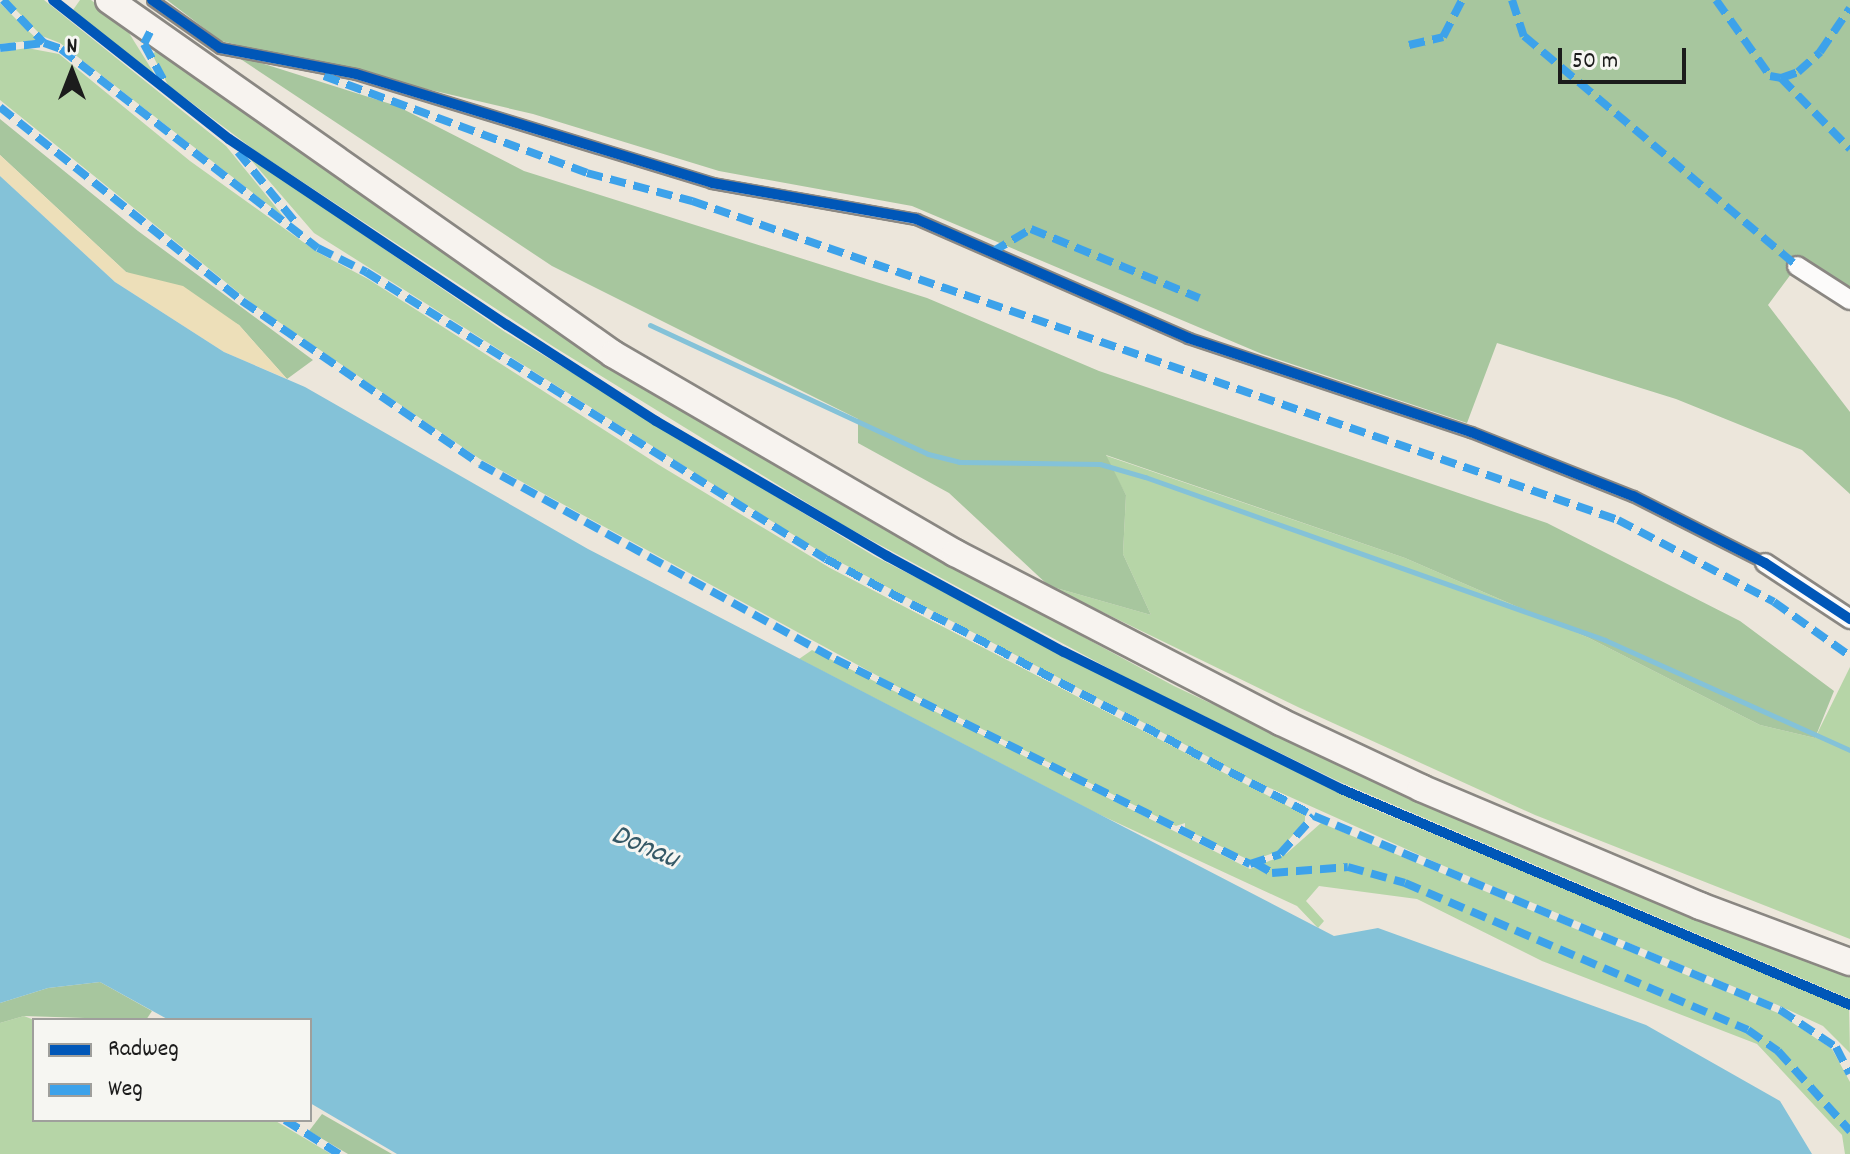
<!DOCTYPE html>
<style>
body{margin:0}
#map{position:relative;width:1850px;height:1154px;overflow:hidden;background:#ece6db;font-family:Dekko,sans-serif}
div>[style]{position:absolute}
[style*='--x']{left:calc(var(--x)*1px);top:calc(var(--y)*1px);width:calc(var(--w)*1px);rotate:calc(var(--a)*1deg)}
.green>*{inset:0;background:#b6d5a7}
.forest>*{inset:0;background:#a7c69e}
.sand>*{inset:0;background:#eddfb9}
.water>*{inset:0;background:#84c2d8}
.stream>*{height:5px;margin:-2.5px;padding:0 2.5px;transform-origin:2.5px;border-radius:2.5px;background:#84c2d8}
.roads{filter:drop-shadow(2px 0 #8a8782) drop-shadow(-2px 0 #8a8782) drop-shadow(0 2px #8a8782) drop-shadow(0 -2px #8a8782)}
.lane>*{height:9px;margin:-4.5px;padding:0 4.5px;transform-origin:4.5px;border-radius:4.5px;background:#fcfbfa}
.street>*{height:18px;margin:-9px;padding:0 9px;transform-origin:9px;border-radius:9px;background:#fcfbfa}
.secondary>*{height:26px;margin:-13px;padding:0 13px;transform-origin:13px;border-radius:13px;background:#f7f3ef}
.quiet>*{height:8px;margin-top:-4px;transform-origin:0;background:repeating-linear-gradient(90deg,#3da2ea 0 16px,transparent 0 24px)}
.cycleway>*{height:10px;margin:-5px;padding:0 5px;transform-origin:5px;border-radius:5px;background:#0057b8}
span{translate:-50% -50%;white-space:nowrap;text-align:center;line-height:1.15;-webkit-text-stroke:6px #f6f6f2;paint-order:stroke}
.water-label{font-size:30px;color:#345866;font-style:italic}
.legend{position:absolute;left:32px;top:1018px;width:280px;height:104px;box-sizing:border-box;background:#f6f6f2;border:2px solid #9f9f9c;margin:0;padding:10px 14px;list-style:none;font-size:24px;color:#1c1c1c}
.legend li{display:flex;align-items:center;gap:16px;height:40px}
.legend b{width:40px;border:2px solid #9f9f9c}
.north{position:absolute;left:32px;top:32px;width:80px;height:80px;-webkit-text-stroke:6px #f6f6f2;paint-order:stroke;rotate:0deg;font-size:22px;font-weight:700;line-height:32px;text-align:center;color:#1c1c1c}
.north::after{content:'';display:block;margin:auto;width:28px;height:36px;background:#1c1c1c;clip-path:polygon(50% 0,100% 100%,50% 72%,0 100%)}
.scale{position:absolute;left:1558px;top:48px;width:128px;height:36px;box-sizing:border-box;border:4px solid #1c1c1c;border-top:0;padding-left:10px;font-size:24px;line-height:28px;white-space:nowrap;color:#1c1c1c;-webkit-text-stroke:6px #f6f6f2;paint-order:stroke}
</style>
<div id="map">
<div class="green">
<div style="clip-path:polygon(6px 0,44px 0,226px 146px,284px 217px,60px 43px,42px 36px)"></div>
<div style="clip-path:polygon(80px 0,91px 0,124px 25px,157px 78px,73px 10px)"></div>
<div style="clip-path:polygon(0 3px,19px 22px,38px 40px,0 44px)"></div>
<div style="clip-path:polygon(27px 48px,59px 54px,190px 161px,317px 252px,368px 279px,659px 465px,830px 568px,1305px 815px,1305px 821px,1279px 851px,1251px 861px,1185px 829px,1185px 823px,1176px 826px,900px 688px,480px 459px,254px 305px,0 100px,0 52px)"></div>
<div style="clip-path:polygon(158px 50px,557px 331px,869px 521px,1174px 686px,1382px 784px,1850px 973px,1850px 999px,1340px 782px,1134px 682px,843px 525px,554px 347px,257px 152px,168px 85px,152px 54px)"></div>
<div style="clip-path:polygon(245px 153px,505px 332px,874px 556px,1364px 805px,1849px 1007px,1850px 1053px,1823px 1026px,1780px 1006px,1444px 866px,1252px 780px,819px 551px,314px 233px)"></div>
<div style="clip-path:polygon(1104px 455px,1405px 558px,1589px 638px,1760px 725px,1815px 738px,1850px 667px,1850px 939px,1535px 815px,1300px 708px,1049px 586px,1151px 615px,1123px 554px,1126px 495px)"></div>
<div style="clip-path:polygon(812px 650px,1250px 869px,1286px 854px,1321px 823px,1778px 1013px,1832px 1049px,1850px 1082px,1850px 1154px,1845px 1154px,1842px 1135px,1757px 1044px,1542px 961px,1417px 899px,1319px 886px,1306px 901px,1324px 921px,1318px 928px,1297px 906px,1094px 812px,799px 659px)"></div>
<div style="clip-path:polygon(24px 1016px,34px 1020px,34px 1120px,274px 1120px,331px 1154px,0 1154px,0 1023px)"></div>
</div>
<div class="forest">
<div style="clip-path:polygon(167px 0,1850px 0,1850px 295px,1797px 266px,1768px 305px,1850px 412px,1850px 494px,1802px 450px,1676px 399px,1497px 343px,1467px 423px,1262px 354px,912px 206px,719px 171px,533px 114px,221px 41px)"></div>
<div style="clip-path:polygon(233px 54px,397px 106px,524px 171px,927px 298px,1099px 371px,1547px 523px,1740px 621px,1834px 691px,1815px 738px,1760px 725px,1589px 638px,1405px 558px,1106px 455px,1126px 495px,1123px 554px,1151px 615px,1049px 586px,949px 493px,858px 443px,858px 419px,552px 266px)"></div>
<div style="clip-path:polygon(0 119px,138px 231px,313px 360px,287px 379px,239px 325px,126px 272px,0 155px)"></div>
<div style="clip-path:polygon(100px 982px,152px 1011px,146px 1020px,24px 1016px,0 1023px,0 1003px,48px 988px)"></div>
<div style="clip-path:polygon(322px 1114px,392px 1154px,348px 1154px,309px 1131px)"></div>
</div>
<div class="sand">
<div style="clip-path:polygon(0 155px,126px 272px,183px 286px,239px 325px,287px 379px,224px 352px,115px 282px,0 176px)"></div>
</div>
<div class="water">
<div style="clip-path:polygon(0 176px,115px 282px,224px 352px,305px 387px,588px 549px,1334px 936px,1378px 928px,1646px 1025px,1780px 1101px,1812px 1154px,397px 1154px,310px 1103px,310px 1020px,169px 1020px,100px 982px,48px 988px,0 1003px)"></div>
</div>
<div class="stream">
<div style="--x:650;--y:325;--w:306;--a:24.9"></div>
<div style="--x:928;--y:454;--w:32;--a:14"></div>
<div style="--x:959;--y:462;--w:141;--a:0.8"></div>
<div style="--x:1100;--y:464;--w:47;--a:16.1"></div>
<div style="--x:1145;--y:477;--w:488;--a:19.5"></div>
<div style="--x:1605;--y:640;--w:269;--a:24.2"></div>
</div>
<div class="roads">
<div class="lane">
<div style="--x:152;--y:0;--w:83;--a:35.2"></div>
<div style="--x:220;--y:48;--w:138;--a:10.8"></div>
<div style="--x:356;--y:74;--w:372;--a:17"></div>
<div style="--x:712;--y:183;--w:207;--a:10"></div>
<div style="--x:916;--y:219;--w:297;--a:23.6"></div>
<div style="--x:1188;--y:338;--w:298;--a:18.4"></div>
<div style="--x:1471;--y:432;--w:174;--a:21.6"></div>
<div style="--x:1633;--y:496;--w:148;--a:26.9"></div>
</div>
<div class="street">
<div style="--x:1797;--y:266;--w:63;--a:32.7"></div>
<div style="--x:1765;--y:563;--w:102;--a:33.4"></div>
</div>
<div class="secondary">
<div style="--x:109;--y:0;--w:616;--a:35.08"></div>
<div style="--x:613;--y:354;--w:396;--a:30.2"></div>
<div style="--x:955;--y:553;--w:367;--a:27.4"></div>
<div style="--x:1281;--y:722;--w:155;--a:25.2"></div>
<div style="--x:1421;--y:788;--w:303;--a:22.9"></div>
<div style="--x:1700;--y:906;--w:160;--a:20.5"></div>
</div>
</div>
<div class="quiet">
<div style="--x:3;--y:0;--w:59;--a:46.4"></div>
<div style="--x:1512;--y:0;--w:38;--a:72"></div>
<div style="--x:1524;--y:36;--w:357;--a:40.1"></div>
<div style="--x:1716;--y:0;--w:93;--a:54.6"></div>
<div style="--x:1770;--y:76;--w:11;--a:10"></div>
<div style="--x:1781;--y:78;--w:18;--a:-19"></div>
<div style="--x:1798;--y:72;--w:30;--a:-42"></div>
<div style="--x:1820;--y:52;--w:53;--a:-55.7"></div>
<div style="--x:150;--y:32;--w:13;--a:117"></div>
<div style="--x:144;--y:44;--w:44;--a:61.7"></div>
<div style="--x:1409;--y:45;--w:35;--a:-13"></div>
<div style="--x:1443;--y:37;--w:42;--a:-62.8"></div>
<div style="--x:0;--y:48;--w:44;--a:-6.5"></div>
<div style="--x:44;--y:43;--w:18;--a:19"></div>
<div style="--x:61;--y:49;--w:325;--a:37.8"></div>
<div style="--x:318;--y:248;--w:54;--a:26.6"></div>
<div style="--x:366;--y:272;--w:542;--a:31.96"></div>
<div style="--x:826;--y:559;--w:552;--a:27.77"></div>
<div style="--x:1314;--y:816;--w:505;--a:22.6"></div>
<div style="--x:1780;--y:1010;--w:67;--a:33.5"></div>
<div style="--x:1836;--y:1047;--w:30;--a:63"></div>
<div style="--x:324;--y:76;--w:280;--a:20.2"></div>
<div style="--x:587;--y:173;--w:109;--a:14.9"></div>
<div style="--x:692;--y:201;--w:979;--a:19.01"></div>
<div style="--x:1618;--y:520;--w:176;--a:27.7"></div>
<div style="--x:1774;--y:602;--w:93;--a:35.4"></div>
<div style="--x:1781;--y:78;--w:99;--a:45.8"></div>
<div style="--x:0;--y:107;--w:310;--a:38.7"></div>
<div style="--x:242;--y:301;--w:288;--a:34.4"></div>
<div style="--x:480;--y:464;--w:405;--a:28.8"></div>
<div style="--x:835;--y:659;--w:463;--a:26.3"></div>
<div style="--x:1250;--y:864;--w:32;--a:-18"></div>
<div style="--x:1280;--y:854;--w:51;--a:-48.2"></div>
<div style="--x:238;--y:152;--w:92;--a:50.8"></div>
<div style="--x:992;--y:252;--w:45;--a:-30.5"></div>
<div style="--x:1031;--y:229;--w:182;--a:22.3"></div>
<div style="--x:1255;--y:863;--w:20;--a:30"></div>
<div style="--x:1272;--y:873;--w:76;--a:-4.5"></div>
<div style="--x:1348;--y:867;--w:59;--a:15.7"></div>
<div style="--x:1405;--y:883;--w:373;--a:23.2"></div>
<div style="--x:1748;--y:1030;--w:37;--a:35"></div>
<div style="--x:1778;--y:1051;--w:108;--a:48"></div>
<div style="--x:285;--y:1120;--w:64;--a:32.2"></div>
</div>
<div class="cycleway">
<div style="--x:53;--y:0;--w:224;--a:38.3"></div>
<div style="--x:229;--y:139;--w:334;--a:33.8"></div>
<div style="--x:507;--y:325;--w:177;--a:32.8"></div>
<div style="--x:656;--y:421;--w:268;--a:30.3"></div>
<div style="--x:887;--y:556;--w:201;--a:28.5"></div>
<div style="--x:1064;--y:652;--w:309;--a:26.3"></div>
<div style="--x:1341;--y:789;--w:553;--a:22.99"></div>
<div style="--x:152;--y:0;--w:83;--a:35.2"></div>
<div style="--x:220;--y:48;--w:138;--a:10.8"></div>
<div style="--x:356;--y:74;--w:372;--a:17"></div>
<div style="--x:712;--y:183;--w:207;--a:10"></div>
<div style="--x:916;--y:219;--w:297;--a:23.6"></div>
<div style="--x:1188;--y:338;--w:298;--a:18.4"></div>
<div style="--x:1471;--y:432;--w:174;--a:21.6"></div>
<div style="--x:1633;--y:496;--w:148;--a:26.9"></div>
<div style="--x:1765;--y:563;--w:102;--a:33.4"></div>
</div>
<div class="water-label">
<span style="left:644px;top:849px;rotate:23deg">Donau</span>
</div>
<ul class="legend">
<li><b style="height:10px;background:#0057b8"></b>Radweg</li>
<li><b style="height:10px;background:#3da2ea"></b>Weg</li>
</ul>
<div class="north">N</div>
<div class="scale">50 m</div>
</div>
